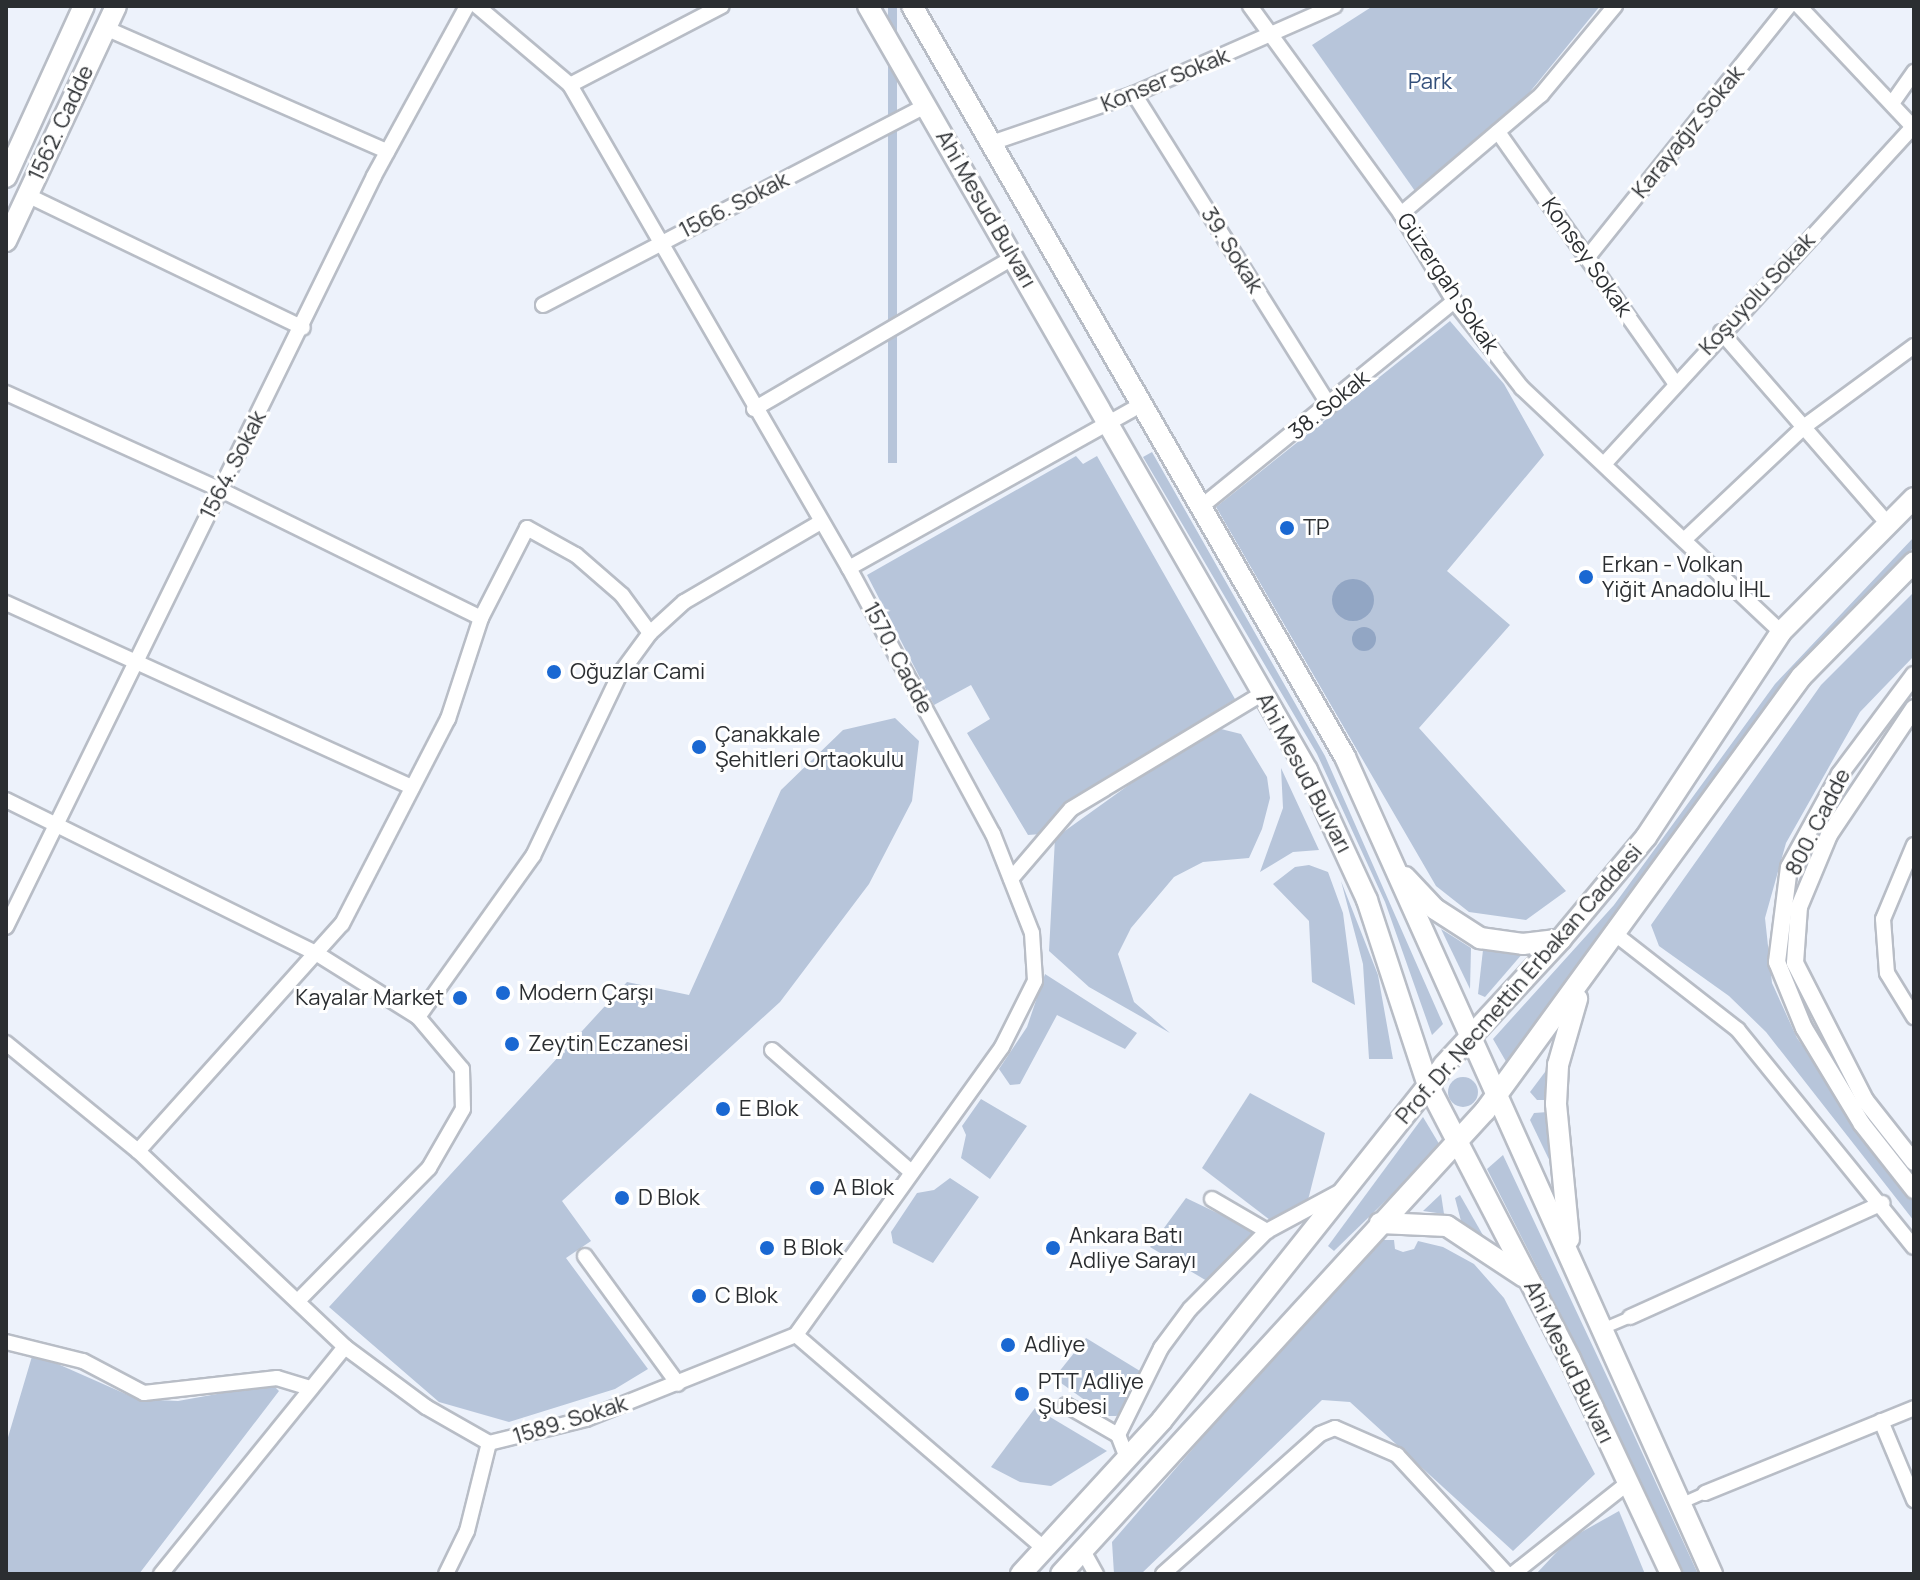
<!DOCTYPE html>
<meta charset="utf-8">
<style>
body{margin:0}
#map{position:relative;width:1920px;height:1580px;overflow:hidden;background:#edf2fb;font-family:Manrope,sans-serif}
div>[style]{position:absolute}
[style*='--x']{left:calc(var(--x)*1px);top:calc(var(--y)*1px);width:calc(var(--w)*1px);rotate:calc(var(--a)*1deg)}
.green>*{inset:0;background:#b7c5da;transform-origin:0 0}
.round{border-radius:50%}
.water>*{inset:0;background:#92a6c4}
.roads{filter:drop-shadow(2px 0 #b8bdc6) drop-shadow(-2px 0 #b8bdc6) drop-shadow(0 2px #b8bdc6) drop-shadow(0 -2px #b8bdc6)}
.pedestrian>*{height:10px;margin:-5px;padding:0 5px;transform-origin:5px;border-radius:5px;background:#fff}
.minor>*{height:14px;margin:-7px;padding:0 7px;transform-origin:7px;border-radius:7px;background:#fff}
.tertiary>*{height:16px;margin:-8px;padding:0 8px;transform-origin:8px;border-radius:8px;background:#fff}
.secondary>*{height:20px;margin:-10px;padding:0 10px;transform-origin:10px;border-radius:10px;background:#fff}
.dots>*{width:22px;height:22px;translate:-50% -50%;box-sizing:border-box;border:4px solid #fff;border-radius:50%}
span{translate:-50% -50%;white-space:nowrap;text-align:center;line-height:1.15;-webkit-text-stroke:6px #fff;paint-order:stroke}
.street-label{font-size:22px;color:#2b2e31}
.park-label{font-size:22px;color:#334f7a}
.poi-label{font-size:22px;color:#2b2e31}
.left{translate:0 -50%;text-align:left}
.right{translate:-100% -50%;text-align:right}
.frame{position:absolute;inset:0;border:8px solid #2b2e31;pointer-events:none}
</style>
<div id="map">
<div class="green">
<div style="left:888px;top:6px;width:9px;height:457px"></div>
<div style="clip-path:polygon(1373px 6px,1600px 6px,1525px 98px,1415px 191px,1312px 45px)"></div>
<div style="clip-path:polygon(1450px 321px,1504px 384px,1544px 455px,1447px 571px,1510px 625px,1419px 728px,1566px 891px,1526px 920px,1469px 912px,1436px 886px,1216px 507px)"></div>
<div style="clip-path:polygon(1152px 452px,1325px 756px,1443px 1024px,1432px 1035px,1385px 902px,1317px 754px,1143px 457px)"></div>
<div style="clip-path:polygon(1076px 456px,1083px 464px,1097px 456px,1235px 699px,1075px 798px,1041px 834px,1028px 835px,967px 733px,990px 719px,971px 685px,934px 705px,867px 575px)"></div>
<div style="clip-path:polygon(1914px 537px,1914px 547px,1811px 656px,1508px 1065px,1493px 1039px,1614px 905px,1775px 684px)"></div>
<div style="clip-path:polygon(1914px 592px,1914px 656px,1860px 712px,1786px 843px,1765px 918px,1772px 983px,1797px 1038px,1914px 1196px,1914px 1221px,1766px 1032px,1729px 996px,1659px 946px,1651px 925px,1821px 685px)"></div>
<div style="clip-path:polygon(895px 718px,919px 741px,912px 801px,869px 884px,780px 1002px,562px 1201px,591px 1241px,566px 1258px,648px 1369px,615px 1389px,509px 1422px,439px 1402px,329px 1307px,627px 982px,689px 995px,781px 790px,843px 730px)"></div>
<div style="clip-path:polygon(1221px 729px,1241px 734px,1267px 777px,1270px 798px,1262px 829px,1249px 858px,1203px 862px,1174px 877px,1131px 928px,1118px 954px,1134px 1002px,1170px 1033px,1089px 987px,1049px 951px,1055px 838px,1165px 759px)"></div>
<div style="clip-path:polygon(1281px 768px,1319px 850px,1293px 852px,1260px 872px,1283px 808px)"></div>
<div style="clip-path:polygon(1309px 865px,1328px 872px,1343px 913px,1355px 1005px,1312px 982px,1309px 921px,1273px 884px,1295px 867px)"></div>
<div style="clip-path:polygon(1341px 881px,1378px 975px,1393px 1059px,1369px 1059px,1363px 964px)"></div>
<div style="clip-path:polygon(1441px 929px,1471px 948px,1470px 989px)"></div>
<div style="clip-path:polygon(1483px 950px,1523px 953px,1485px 997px,1478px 994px)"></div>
<div style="clip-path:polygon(1045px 974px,1137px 1033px,1125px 1049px,1057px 1015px,1020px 1084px,1010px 1085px,999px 1069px,1027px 1027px)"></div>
<div style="clip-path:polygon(1548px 1068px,1548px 1100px,1537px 1100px,1530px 1092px)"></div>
<div class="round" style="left:1448px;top:1077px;width:30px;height:30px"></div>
<div style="clip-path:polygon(1250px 1093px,1325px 1133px,1307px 1204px,1270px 1220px,1202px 1168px)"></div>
<div style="clip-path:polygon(981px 1099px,1027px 1126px,990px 1179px,961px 1158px,966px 1135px,962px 1126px)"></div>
<div style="clip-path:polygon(1548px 1112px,1554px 1170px,1530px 1120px,1534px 1113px)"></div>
<div style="clip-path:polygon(1423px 1117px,1441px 1147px,1334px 1251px,1328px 1246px)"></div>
<div style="clip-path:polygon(1503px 1155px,1610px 1383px,1698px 1574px,1682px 1574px,1571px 1335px,1487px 1169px)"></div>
<div style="clip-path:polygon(950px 1178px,979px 1197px,933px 1263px,893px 1243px,891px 1232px,917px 1193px,934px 1190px)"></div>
<div style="clip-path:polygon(1441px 1194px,1444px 1214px,1423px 1211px)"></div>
<div style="clip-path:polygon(1460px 1195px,1484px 1237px,1461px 1221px,1455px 1198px)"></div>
<div style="clip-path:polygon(1186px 1198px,1257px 1232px,1207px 1281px,1150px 1247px)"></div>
<div style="clip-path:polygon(1383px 1240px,1394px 1240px,1395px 1249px,1403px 1252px,1414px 1249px,1418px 1241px,1443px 1247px,1474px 1264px,1504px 1298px,1595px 1474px,1513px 1551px,1350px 1402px,1322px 1400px,1141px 1574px,1114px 1574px,1112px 1542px,1365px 1250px)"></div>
<div style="clip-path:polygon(1086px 1338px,1140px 1371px,1122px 1414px,1116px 1416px,1107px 1416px,1054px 1378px)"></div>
<div style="clip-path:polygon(33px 1353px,137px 1399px,178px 1401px,272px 1384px,279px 1391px,139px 1574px,6px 1574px,6px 1444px)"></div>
<div style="clip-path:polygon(1035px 1408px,1107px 1451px,1051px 1486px,1020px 1482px,991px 1467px)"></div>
<div style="clip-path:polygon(1619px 1511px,1645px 1574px,1536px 1574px,1569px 1539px)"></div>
</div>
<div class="water">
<div class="round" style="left:1332px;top:579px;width:42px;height:42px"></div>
<div class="round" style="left:1352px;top:627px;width:24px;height:24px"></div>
</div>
<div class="roads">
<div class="pedestrian">
<div style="--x:1600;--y:1330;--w:33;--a:-23"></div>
<div style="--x:1680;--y:1504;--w:27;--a:-24"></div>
</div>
<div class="minor">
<div style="--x:477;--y:6;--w:122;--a:40.3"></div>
<div style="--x:570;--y:85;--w:558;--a:59.99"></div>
<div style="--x:849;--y:568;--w:302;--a:61.6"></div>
<div style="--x:993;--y:834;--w:106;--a:68.5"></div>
<div style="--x:1032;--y:933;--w:48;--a:86.4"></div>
<div style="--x:1035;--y:981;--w:74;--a:116.6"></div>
<div style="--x:1002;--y:1047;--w:354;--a:125.6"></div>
<div style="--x:1250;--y:6;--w:257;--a:54"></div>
<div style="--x:1401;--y:214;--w:102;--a:58.7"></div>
<div style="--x:1454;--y:301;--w:110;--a:52"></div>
<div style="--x:1522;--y:388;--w:356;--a:43.3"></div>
<div style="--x:1799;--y:6;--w:168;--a:46.7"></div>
<div style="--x:105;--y:28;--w:308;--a:23.6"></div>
<div style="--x:570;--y:85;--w:171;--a:-27.5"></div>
<div style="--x:1134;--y:94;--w:368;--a:57.9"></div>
<div style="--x:1893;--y:102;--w:37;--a:-55"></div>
<div style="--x:1498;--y:132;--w:307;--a:54.8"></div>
<div style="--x:991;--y:143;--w:151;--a:-18.9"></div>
<div style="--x:1134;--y:94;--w:219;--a:-23.7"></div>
<div style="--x:27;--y:195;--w:306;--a:25.7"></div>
<div style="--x:1401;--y:214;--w:184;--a:-40.4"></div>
<div style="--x:1541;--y:95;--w:116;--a:-50.3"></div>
<div style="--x:1587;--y:258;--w:323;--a:-51.3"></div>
<div style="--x:543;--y:305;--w:432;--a:-27.5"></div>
<div style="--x:1721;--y:332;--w:253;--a:49"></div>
<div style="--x:6;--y:393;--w:234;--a:24.3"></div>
<div style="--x:219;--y:489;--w:292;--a:26.2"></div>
<div style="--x:754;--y:409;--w:301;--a:-30.3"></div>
<div style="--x:1605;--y:463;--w:456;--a:-47.5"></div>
<div style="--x:1202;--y:506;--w:325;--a:-39.1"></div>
<div style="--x:1684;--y:540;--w:166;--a:-43.3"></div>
<div style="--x:1805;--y:426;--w:135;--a:-36.3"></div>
<div style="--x:849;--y:568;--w:336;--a:-29.2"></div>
<div style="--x:6;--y:603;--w:446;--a:24.4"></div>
<div style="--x:6;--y:800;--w:349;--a:26.3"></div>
<div style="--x:319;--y:955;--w:117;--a:32.1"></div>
<div style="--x:418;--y:1017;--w:68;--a:49.8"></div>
<div style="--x:462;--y:1069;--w:40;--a:88.6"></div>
<div style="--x:463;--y:1109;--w:68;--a:120"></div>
<div style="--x:429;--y:1168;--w:187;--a:134.6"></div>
<div style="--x:1914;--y:845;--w:80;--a:112.7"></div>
<div style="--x:1883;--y:919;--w:54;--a:85.8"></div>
<div style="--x:1887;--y:973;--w:52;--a:58.5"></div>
<div style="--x:1011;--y:879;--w:92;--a:-49.4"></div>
<div style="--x:1071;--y:809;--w:223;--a:-31.1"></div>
<div style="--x:6;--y:927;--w:836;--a:-63.89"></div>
<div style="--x:374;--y:176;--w:194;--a:-61.3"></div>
<div style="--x:1614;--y:933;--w:157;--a:38"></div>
<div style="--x:1738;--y:1030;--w:279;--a:51"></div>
<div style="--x:418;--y:1017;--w:198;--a:-54.5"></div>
<div style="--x:533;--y:856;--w:202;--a:-64.5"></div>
<div style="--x:620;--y:674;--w:51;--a:-53.8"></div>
<div style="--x:650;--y:633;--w:46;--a:-42.4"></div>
<div style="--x:684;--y:602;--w:159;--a:-30.3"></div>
<div style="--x:6;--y:1043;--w:171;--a:39.3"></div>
<div style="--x:138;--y:1151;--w:285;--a:43.4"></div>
<div style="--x:345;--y:1347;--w:101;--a:36.5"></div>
<div style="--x:426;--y:1407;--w:73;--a:29.7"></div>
<div style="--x:489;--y:1443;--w:100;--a:-13.9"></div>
<div style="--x:586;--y:1419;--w:226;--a:-21.8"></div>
<div style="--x:772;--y:1050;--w:184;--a:41.2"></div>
<div style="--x:138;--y:1151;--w:305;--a:-48.1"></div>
<div style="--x:342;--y:924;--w:231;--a:-62.7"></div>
<div style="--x:448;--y:719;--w:106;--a:-71.9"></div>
<div style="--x:481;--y:618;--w:101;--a:-62.9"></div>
<div style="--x:527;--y:528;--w:56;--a:28.9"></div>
<div style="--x:576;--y:555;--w:61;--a:41"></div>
<div style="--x:622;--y:595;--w:47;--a:53.6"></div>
<div style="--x:1212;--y:1199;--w:64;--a:30.2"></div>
<div style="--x:585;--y:1256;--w:158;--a:54"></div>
<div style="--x:1630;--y:1317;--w:277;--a:-24.3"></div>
<div style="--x:796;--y:1335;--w:328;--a:40.7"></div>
<div style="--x:6;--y:1342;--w:79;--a:13.9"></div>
<div style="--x:83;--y:1361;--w:69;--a:27.7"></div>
<div style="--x:144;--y:1393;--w:134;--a:-6.4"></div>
<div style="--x:277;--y:1378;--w:31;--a:17"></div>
<div style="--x:1066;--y:1405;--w:60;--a:30"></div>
<div style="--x:1881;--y:1421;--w:86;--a:67.3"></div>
<div style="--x:1127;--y:1458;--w:25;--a:-111"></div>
<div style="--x:1118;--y:1435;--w:97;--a:-63.7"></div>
<div style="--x:1161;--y:1348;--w:49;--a:-53.4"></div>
<div style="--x:1190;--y:1309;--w:110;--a:-45.4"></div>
<div style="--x:1267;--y:1231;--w:86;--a:-28.3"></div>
<div style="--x:1705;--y:1493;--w:226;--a:-22.1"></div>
<div style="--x:1082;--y:1549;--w:29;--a:61"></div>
<div style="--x:161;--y:1574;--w:292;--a:-51"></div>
<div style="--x:446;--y:1574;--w:48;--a:-64"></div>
<div style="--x:467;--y:1531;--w:91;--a:-76"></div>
<div style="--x:1163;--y:1574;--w:210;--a:-41.7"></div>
<div style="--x:1320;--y:1434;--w:16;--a:-22"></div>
<div style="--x:1335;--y:1428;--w:68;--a:23.5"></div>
<div style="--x:1397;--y:1455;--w:162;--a:47.3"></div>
<div style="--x:1513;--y:1574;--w:147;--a:-38.4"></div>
</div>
<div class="tertiary">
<div style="--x:1914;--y:675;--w:124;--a:126.8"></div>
<div style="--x:1840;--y:774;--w:106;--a:118.7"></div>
<div style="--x:1789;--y:867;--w:96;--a:97.2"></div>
<div style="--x:1777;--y:962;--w:71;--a:67.8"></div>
<div style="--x:1804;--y:1028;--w:112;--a:58.9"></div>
<div style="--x:1862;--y:1124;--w:84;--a:51.8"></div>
<div style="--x:1914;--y:708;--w:153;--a:123.8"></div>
<div style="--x:1829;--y:835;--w:78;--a:112.6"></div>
<div style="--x:1799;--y:907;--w:56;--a:94.1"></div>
<div style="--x:1795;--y:963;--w:154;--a:62.9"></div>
<div style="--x:1865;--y:1100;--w:79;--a:51.7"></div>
</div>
<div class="secondary">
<div style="--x:868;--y:6;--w:881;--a:60.12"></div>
<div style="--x:1307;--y:770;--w:143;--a:65.2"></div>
<div style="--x:1367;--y:900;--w:195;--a:71.8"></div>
<div style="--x:1428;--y:1085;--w:309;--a:62.6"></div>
<div style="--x:1570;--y:1359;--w:238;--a:64.8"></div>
<div style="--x:912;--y:6;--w:867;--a:60.03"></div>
<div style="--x:1345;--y:757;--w:896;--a:65.81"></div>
<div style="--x:6;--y:177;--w:188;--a:-65.5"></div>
<div style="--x:6;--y:241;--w:259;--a:-64.9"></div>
<div style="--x:1405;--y:877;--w:44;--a:46.8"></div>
<div style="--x:1435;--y:909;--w:54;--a:32.8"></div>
<div style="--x:1480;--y:938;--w:43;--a:7.9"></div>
<div style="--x:1523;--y:944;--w:38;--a:-7"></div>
<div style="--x:1380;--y:1223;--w:67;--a:2.6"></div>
<div style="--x:1447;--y:1226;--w:92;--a:33.5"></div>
<div style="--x:1569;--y:1239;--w:136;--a:-95.5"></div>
<div style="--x:1556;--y:1104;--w:39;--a:-87"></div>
<div style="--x:1558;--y:1065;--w:69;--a:-73.9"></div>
<div style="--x:1021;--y:1574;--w:209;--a:-47.5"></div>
<div style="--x:1162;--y:1420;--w:453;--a:-51.5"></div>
<div style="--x:1444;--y:1065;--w:172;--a:-47.1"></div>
<div style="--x:1561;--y:939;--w:133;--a:-50.2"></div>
<div style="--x:1646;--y:837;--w:245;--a:-56.6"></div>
<div style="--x:1781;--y:632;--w:189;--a:-45.2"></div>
<div style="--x:1061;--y:1574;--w:628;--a:-47.52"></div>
<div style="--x:1485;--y:1111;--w:537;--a:-53.94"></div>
<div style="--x:1801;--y:677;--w:161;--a:-45.5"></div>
</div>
</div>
<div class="dots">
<div style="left:1287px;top:528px;background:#1a68d2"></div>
<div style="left:1586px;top:577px;background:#1a68d2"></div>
<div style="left:554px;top:672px;background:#1a68d2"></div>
<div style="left:699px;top:747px;background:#1a68d2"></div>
<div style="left:503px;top:993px;background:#1a68d2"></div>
<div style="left:460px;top:998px;background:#1a68d2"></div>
<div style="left:512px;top:1044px;background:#1a68d2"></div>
<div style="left:723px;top:1109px;background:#1a68d2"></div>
<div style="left:817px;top:1188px;background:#1a68d2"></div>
<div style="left:622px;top:1198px;background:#1a68d2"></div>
<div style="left:767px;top:1248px;background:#1a68d2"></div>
<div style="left:1053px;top:1248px;background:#1a68d2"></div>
<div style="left:699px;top:1296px;background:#1a68d2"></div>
<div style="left:1008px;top:1345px;background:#1a68d2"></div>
<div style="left:1022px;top:1394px;background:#1a68d2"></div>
</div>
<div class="street-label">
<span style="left:1165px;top:80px;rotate:-22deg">Konser Sokak</span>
<span style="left:61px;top:123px;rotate:-65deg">1562. Cadde</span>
<span style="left:1688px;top:132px;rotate:-51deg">Karayağız Sokak</span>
<span style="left:734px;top:205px;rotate:-27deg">1566. Sokak</span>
<span style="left:986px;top:209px;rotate:60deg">Ahi Mesud Bulvarı</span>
<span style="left:1232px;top:250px;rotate:58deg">39. Sokak</span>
<span style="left:1587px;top:257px;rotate:55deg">Konsey Sokak</span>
<span style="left:1448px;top:283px;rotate:56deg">Güzergah Sokak</span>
<span style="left:1757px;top:294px;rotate:-47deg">Koşuyolu Sokak</span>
<span style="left:1329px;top:405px;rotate:-39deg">38. Sokak</span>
<span style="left:233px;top:465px;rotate:-63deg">1564. Sokak</span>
<span style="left:898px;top:658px;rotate:62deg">1570. Cadde</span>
<span style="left:1304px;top:773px;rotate:62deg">Ahi Mesud Bulvarı</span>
<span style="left:1818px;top:822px;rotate:-63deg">800. Cadde</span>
<span style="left:1519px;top:984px;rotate:-49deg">Prof. Dr. Necmettin Erbakan Caddesi</span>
<span style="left:1569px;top:1362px;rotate:64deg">Ahi Mesud Bulvarı</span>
<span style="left:570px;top:1420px;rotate:-17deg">1589. Sokak</span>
</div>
<div class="park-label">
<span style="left:1430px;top:82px">Park</span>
</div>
<div class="poi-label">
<span class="left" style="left:1303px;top:528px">TP</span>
<span class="left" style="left:1602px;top:577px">Erkan - Volkan<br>Yiğit Anadolu İHL</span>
<span class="left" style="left:570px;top:672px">Oğuzlar Cami</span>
<span class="left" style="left:715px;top:747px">Çanakkale<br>Şehitleri Ortaokulu</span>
<span class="left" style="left:519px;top:993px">Modern Çarşı</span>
<span class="right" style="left:444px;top:998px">Kayalar Market</span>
<span class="left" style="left:528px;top:1044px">Zeytin Eczanesi</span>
<span class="left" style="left:739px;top:1109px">E Blok</span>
<span class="left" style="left:833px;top:1188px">A Blok</span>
<span class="left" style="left:638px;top:1198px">D Blok</span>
<span class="left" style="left:1069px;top:1248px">Ankara Batı<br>Adliye Sarayı</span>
<span class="left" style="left:783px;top:1248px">B Blok</span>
<span class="left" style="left:715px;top:1296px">C Blok</span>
<span class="left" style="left:1024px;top:1345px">Adliye</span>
<span class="left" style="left:1038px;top:1394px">PTT Adliye<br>Şubesi</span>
</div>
<div class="frame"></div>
</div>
